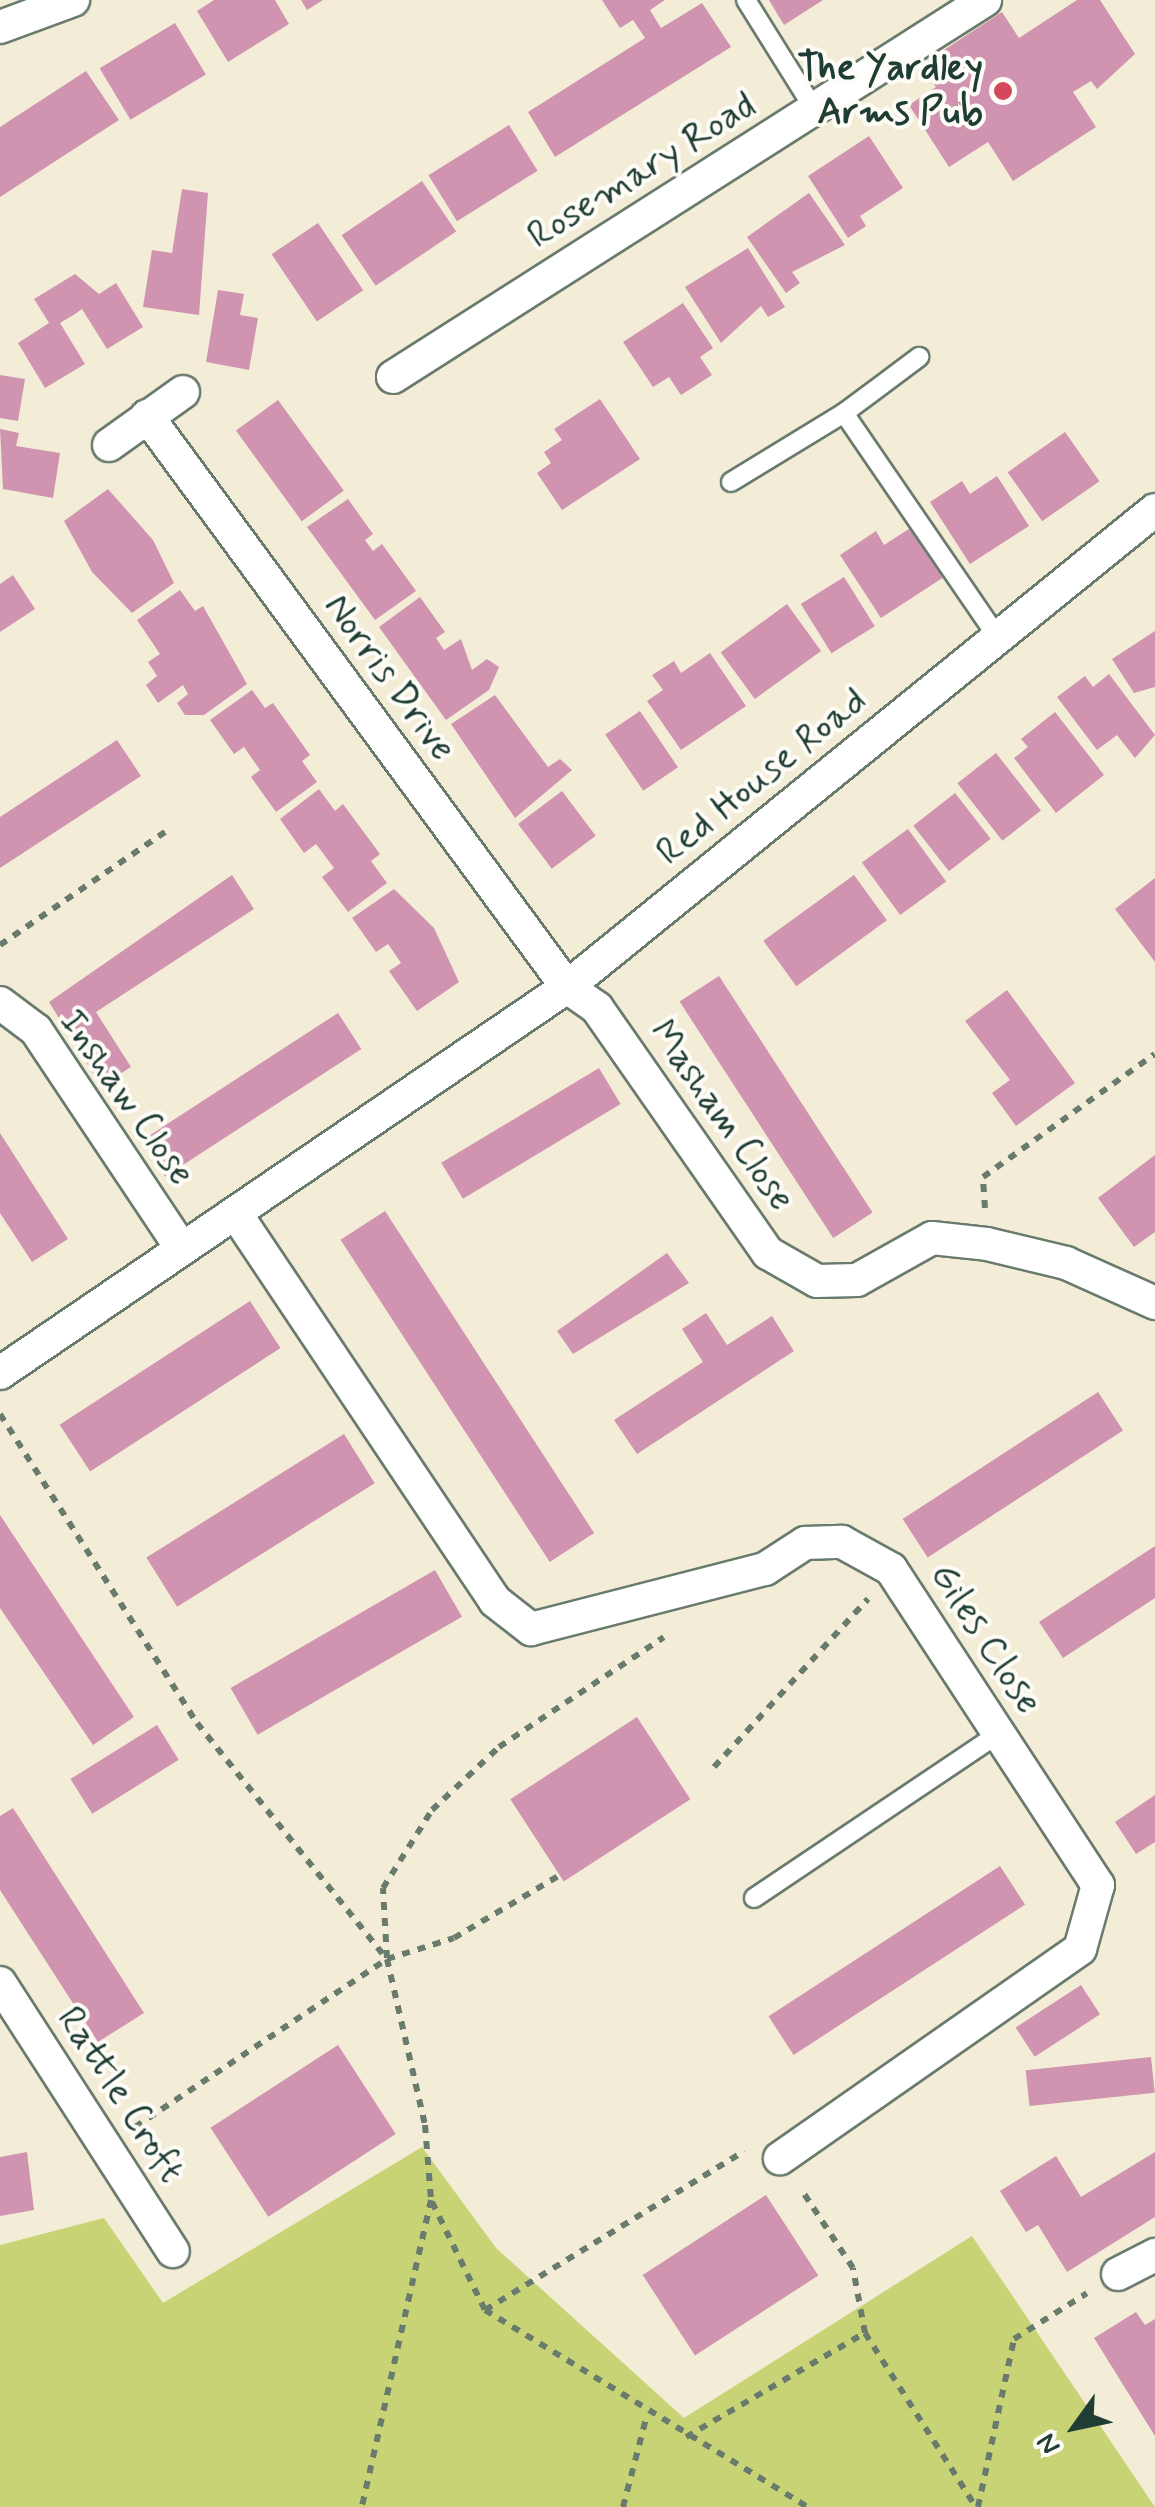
<!DOCTYPE html>
<style>
body{margin:0}
#map{position:relative;width:1155px;height:2507px;overflow:hidden;background:#f3edd7;font-family:Mynerve,sans-serif}
div>[style]{position:absolute}
[style*='--x']{left:calc(var(--x)*1px);top:calc(var(--y)*1px);width:calc(var(--w)*1px);rotate:calc(var(--a)*1deg)}
.green>*{inset:0;background:#c7d374}
.building>*{inset:0;background:#d094b0;transform-origin:0 0}
.path>*{height:6px;margin-top:-3px;transform-origin:0;background:repeating-linear-gradient(90deg,#697b6d 0 8px,transparent 0 16px)}
.roads{filter:drop-shadow(2px 0 #697b6d) drop-shadow(-2px 0 #697b6d) drop-shadow(0 2px #697b6d) drop-shadow(0 -2px #697b6d)}
.service>*{height:18px;margin:-9px;padding:0 9px;transform-origin:9px;border-radius:9px;background:#fff}
.minor>*{height:32px;margin:-16px;padding:0 16px;transform-origin:16px;border-radius:16px;background:#fff}
.dots>*{width:28px;height:28px;translate:-50% -50%;box-sizing:border-box;border:5px solid #fdfcf7;border-radius:50%}
span{translate:-50% -50%;white-space:nowrap;text-align:center;line-height:1.15;-webkit-text-stroke:8px #fdfcf7;paint-order:stroke}
.poi-label{font-size:38px;color:#1f3d34;font-weight:700}
.right{translate:-100% -50%;text-align:right}
.street-label{font-size:38px;color:#1f3d34}
.north{position:absolute;left:1025px;top:2377px;width:100px;height:100px;-webkit-text-stroke:8px #fdfcf7;paint-order:stroke;rotate:237deg;font-size:28px;font-weight:700;line-height:40px;text-align:center;color:#1f3d34}
.north::after{content:'';display:block;margin:auto;width:35px;height:45px;background:#1f3d34;clip-path:polygon(50% 0,100% 100%,50% 72%,0 100%)}
</style>
<div id="map">
<div class="green">
<div style="clip-path:polygon(422px 2147px,496px 2248px,684px 2418px,972px 2236px,1155px 2507px,0 2507px,0 2245px,104px 2218px,163px 2303px)"></div>
</div>
<div class="building">
<div style="clip-path:polygon(214px 0,275px 0,289px 24px,228px 62px,197px 11px)"></div>
<div style="clip-path:polygon(301px 0,323px 0,307px 10px)"></div>
<div style="clip-path:polygon(602px 0,665px 0,650px 10px,661px 28px,702px 3px,731px 47px,555px 157px,528px 112px,645px 38px,633px 20px,620px 28px)"></div>
<div style="clip-path:polygon(769px 0,823px 0,784px 25px)"></div>
<div style="clip-path:polygon(1077px 0,1100px 0,1135px 54px,1097px 89px,1091px 81px,1073px 92px,1096px 127px,1013px 181px,988px 142px,949px 167px,909px 105px,936px 87px,921px 65px,1002px 12px,1019px 38px)"></div>
<div style="left:175px;top:23px;width:60px;height:88px;rotate:59deg"></div>
<div style="clip-path:polygon(86px 71px,119px 120px,0 197px,0 127px)"></div>
<div style="left:509px;top:125px;width:54px;height:95px;rotate:58deg"></div>
<div style="clip-path:polygon(869px 136px,903px 188px,860px 216px,866px 226px,848px 238px,808px 176px)"></div>
<div style="left:422px;top:181px;width:61px;height:97px;rotate:56deg"></div>
<div style="clip-path:polygon(182px 189px,208px 193px,199px 315px,143px 307px,152px 250px,172px 253px)"></div>
<div style="clip-path:polygon(809px 193px,845px 245px,792px 272px,800px 283px,786px 293px,747px 237px)"></div>
<div style="left:318px;top:223px;width:81px;height:56px;rotate:56deg"></div>
<div style="clip-path:polygon(748px 248px,785px 307px,768px 317px,761px 306px,721px 343px,685px 287px)"></div>
<div style="clip-path:polygon(75px 274px,99px 294px,116px 283px,143px 327px,107px 349px,82px 309px,75px 314px,60px 323px,85px 364px,45px 388px,18px 343px,49px 323px,34px 299px)"></div>
<div style="clip-path:polygon(218px 290px,244px 294px,240px 315px,258px 318px,249px 370px,206px 362px)"></div>
<div style="clip-path:polygon(683px 303px,713px 348px,700px 357px,712px 375px,681px 395px,669px 377px,653px 387px,623px 342px)"></div>
<div style="clip-path:polygon(0 375px,25px 379px,18px 421px,0 418px)"></div>
<div style="clip-path:polygon(600px 399px,640px 459px,562px 510px,537px 473px,551px 463px,544px 452px,562px 440px,554px 429px)"></div>
<div style="left:278px;top:400px;width:112px;height:52px;rotate:54deg"></div>
<div style="clip-path:polygon(0 429px,19px 433px,16px 446px,60px 453px,53px 498px,3px 489px)"></div>
<div style="left:1065px;top:432px;width:60px;height:70px;rotate:55deg"></div>
<div style="clip-path:polygon(997px 476px,1029px 526px,970px 564px,930px 502px,962px 481px,970px 494px)"></div>
<div style="clip-path:polygon(108px 489px,153px 540px,174px 583px,132px 613px,92px 572px,64px 521px)"></div>
<div style="clip-path:polygon(348px 499px,373px 534px,365px 540px,373px 551px,382px 544px,416px 591px,375px 620px,307px 527px)"></div>
<div style="clip-path:polygon(915px 525px,947px 575px,881px 618px,840px 555px,876px 531px,884px 545px)"></div>
<div style="clip-path:polygon(13px 575px,35px 609px,0 632px,0 584px)"></div>
<div style="left:844px;top:577px;width:58px;height:51px;rotate:58deg"></div>
<div style="clip-path:polygon(180px 590px,195px 611px,203px 606px,247px 684px,204px 715px,185px 715px,177px 703px,188px 694px,183px 685px,158px 703px,146px 685px,157px 676px,148px 662px,160px 654px,137px 620px)"></div>
<div style="clip-path:polygon(420px 597px,445px 632px,436px 638px,444px 650px,461px 639px,472px 670px,487px 659px,499px 667px,489px 690px,446px 720px,379px 627px)"></div>
<div style="left:787px;top:604px;width:58px;height:82px;rotate:54deg"></div>
<div style="clip-path:polygon(1155px 631px,1155px 687px,1134px 693px,1112px 659px)"></div>
<div style="clip-path:polygon(710px 653px,746px 706px,681px 750px,647px 701px,663px 690px,652px 675px,674px 661px,681px 673px)"></div>
<div style="clip-path:polygon(1109px 674px,1155px 735px,1135px 758px,1117px 735px,1097px 750px,1057px 697px,1085px 676px,1093px 687px)"></div>
<div style="clip-path:polygon(252px 690px,265px 708px,273px 703px,310px 755px,302px 761px,317px 782px,276px 812px,251px 777px,260px 770px,244px 747px,234px 754px,210px 720px)"></div>
<div style="clip-path:polygon(495px 695px,548px 767px,560px 759px,572px 770px,515px 818px,451px 724px)"></div>
<div style="left:640px;top:711px;width:68px;height:42px;rotate:56deg"></div>
<div style="clip-path:polygon(1055px 712px,1104px 775px,1056px 813px,1014px 758px,1028px 747px,1021px 739px)"></div>
<div style="clip-path:polygon(117px 740px,141px 776px,0 868px,0 817px)"></div>
<div style="left:996px;top:753px;width:73px;height:49px;rotate:52deg"></div>
<div style="clip-path:polygon(319px 789px,335px 811px,343px 804px,380px 854px,371px 861px,387px 883px,348px 912px,322px 877px,334px 868px,316px 844px,304px 853px,280px 819px)"></div>
<div style="left:562px;top:791px;width:56px;height:55px;rotate:53deg"></div>
<div style="left:955px;top:793px;width:58px;height:53px;rotate:52deg"></div>
<div style="left:908px;top:829px;width:65px;height:57px;rotate:54deg"></div>
<div style="clip-path:polygon(232px 875px,254px 909px,96px 1012px,131px 1067px,101px 1086px,49px 1002px)"></div>
<div style="left:854px;top:875px;width:56px;height:112px;rotate:54deg"></div>
<div style="clip-path:polygon(1155px 878px,1155px 962px,1115px 909px)"></div>
<div style="clip-path:polygon(394px 889px,434px 928px,459px 982px,417px 1011px,389px 971px,401px 963px,395px 954px,388px 944px,376px 952px,352px 918px)"></div>
<div style="left:719px;top:976px;width:282px;height:47px;rotate:57deg"></div>
<div style="clip-path:polygon(1007px 990px,1075px 1083px,1016px 1126px,992px 1093px,1010px 1080px,965px 1021px)"></div>
<div style="left:338px;top:1013px;width:43px;height:234px;rotate:57deg"></div>
<div style="left:599px;top:1068px;width:42px;height:184px;rotate:59deg"></div>
<div style="clip-path:polygon(0 1133px,68px 1239px,32px 1262px,0 1213px)"></div>
<div style="clip-path:polygon(1155px 1155px,1155px 1232px,1134px 1247px,1098px 1198px)"></div>
<div style="left:385px;top:1211px;width:384px;height:53px;rotate:57deg"></div>
<div style="clip-path:polygon(667px 1253px,689px 1283px,573px 1354px,557px 1331px)"></div>
<div style="left:250px;top:1301px;width:56px;height:227px;rotate:57deg"></div>
<div style="clip-path:polygon(706px 1313px,727px 1345px,772px 1316px,794px 1351px,637px 1454px,614px 1420px,703px 1362px,682px 1329px)"></div>
<div style="left:1098px;top:1392px;width:46px;height:233px;rotate:57deg"></div>
<div style="left:344px;top:1434px;width:58px;height:233px;rotate:58deg"></div>
<div style="clip-path:polygon(0 1515px,134px 1717px,93px 1745px,0 1608px)"></div>
<div style="clip-path:polygon(1155px 1546px,1155px 1598px,1063px 1658px,1039px 1622px)"></div>
<div style="left:435px;top:1570px;width:54px;height:236px;rotate:60deg"></div>
<div style="left:637px;top:1717px;width:98px;height:151px;rotate:57deg"></div>
<div style="left:157px;top:1725px;width:41px;height:102px;rotate:58deg"></div>
<div style="clip-path:polygon(1155px 1795px,1155px 1842px,1136px 1854px,1115px 1822px)"></div>
<div style="clip-path:polygon(13px 1808px,144px 2013px,98px 2042px,0 1890px,0 1816px)"></div>
<div style="left:1000px;top:1866px;width:46px;height:276px;rotate:57deg"></div>
<div style="left:1081px;top:1985px;width:35px;height:78px;rotate:57deg"></div>
<div style="left:338px;top:2045px;width:106px;height:152px;rotate:57deg"></div>
<div style="left:1151px;top:2057px;width:36px;height:126px;rotate:84deg"></div>
<div style="clip-path:polygon(27px 2152px,34px 2210px,0 2216px,0 2157px)"></div>
<div style="clip-path:polygon(1155px 2152px,1155px 2217px,1067px 2272px,1038px 2225px,1026px 2232px,1000px 2191px,1056px 2156px,1081px 2197px)"></div>
<div style="left:766px;top:2195px;width:96px;height:147px;rotate:57deg"></div>
<div style="clip-path:polygon(1136px 2312px,1145px 2325px,1155px 2319px,1155px 2436px,1094px 2338px)"></div>
</div>
<div class="path">
<div style="--x:0;--y:945;--w:207;--a:-34.4"></div>
<div style="--x:985;--y:1208;--w:31;--a:-94"></div>
<div style="--x:983;--y:1177;--w:211;--a:-35.6"></div>
<div style="--x:0;--y:1414;--w:366;--a:57.5"></div>
<div style="--x:197;--y:1723;--w:303;--a:51.2"></div>
<div style="--x:387;--y:1959;--w:170;--a:77.1"></div>
<div style="--x:425;--y:2125;--w:75;--a:85.4"></div>
<div style="--x:431;--y:2200;--w:315;--a:102.7"></div>
<div style="--x:714;--y:1767;--w:228;--a:-47.5"></div>
<div style="--x:387;--y:1958;--w:70;--a:-93.3"></div>
<div style="--x:383;--y:1888;--w:92;--a:-57.9"></div>
<div style="--x:432;--y:1810;--w:92;--a:-43.2"></div>
<div style="--x:499;--y:1747;--w:198;--a:-33.7"></div>
<div style="--x:135;--y:2127;--w:303;--a:-33.7"></div>
<div style="--x:387;--y:1959;--w:70;--a:-17.4"></div>
<div style="--x:454;--y:1938;--w:123;--a:-30.7"></div>
<div style="--x:432;--y:2202;--w:120;--a:63.9"></div>
<div style="--x:485;--y:2310;--w:378;--a:31.4"></div>
<div style="--x:485;--y:2310;--w:304;--a:-31.5"></div>
<div style="--x:865;--y:2333;--w:206;--a:57.5"></div>
<div style="--x:686;--y:2437;--w:207;--a:-30.2"></div>
<div style="--x:865;--y:2333;--w:66;--a:-100.5"></div>
<div style="--x:853;--y:2268;--w:95;--a:-123.4"></div>
<div style="--x:623;--y:2507;--w:95;--a:-75.4"></div>
<div style="--x:978;--y:2507;--w:172;--a:-77.9"></div>
<div style="--x:1014;--y:2339;--w:86;--a:-32.2"></div>
</div>
<div class="roads">
<div class="service">
<div style="--x:746;--y:0;--w:128;--a:58"></div>
<div style="--x:844;--y:413;--w:94;--a:-36.7"></div>
<div style="--x:731;--y:482;--w:132;--a:-31.4"></div>
<div style="--x:844;--y:413;--w:273;--a:55.6"></div>
<div style="--x:754;--y:1898;--w:296;--a:-33.9"></div>
</div>
<div class="minor">
<div style="--x:0;--y:27;--w:78;--a:-20.3"></div>
<div style="--x:393;--y:377;--w:702;--a:-32.49"></div>
<div style="--x:147;--y:416;--w:709;--a:53.66"></div>
<div style="--x:567;--y:987;--w:37;--a:35"></div>
<div style="--x:597;--y:1008;--w:299;--a:55.1"></div>
<div style="--x:768;--y:1253;--w:56;--a:29.7"></div>
<div style="--x:817;--y:1281;--w:40;--a:-1.4"></div>
<div style="--x:857;--y:1280;--w:86;--a:-29.2"></div>
<div style="--x:932;--y:1238;--w:55;--a:6.2"></div>
<div style="--x:987;--y:1244;--w:81;--a:13.5"></div>
<div style="--x:1066;--y:1263;--w:98;--a:24.2"></div>
<div style="--x:109;--y:445;--w:91;--a:-35.6"></div>
<div style="--x:0;--y:1003;--w:45;--a:36.9"></div>
<div style="--x:36;--y:1030;--w:260;--a:56.3"></div>
<div style="--x:238;--y:1217;--w:462;--a:56.2"></div>
<div style="--x:495;--y:1601;--w:46;--a:37.9"></div>
<div style="--x:531;--y:1629;--w:242;--a:-14.4"></div>
<div style="--x:765;--y:1569;--w:48;--a:-33"></div>
<div style="--x:805;--y:1543;--w:37;--a:-2"></div>
<div style="--x:842;--y:1542;--w:56;--a:28.9"></div>
<div style="--x:891;--y:1569;--w:378;--a:56.8"></div>
<div style="--x:1098;--y:1885;--w:66;--a:105.7"></div>
<div style="--x:1080;--y:1949;--w:366;--a:145.1"></div>
<div style="--x:0;--y:1373;--w:686;--a:-34.25"></div>
<div style="--x:567;--y:987;--w:757;--a:-39.05"></div>
<div style="--x:0;--y:1983;--w:319;--a:57.2"></div>
<div style="--x:1118;--y:2274;--w:42;--a:-27.2"></div>
</div>
</div>
<div class="dots">
<div style="left:1003px;top:91px;background:#d1495b"></div>
</div>
<div class="poi-label">
<span class="right" style="left:983px;top:91px">The Yardley<br>Arms Pub</span>
</div>
<div class="street-label">
<span style="left:642px;top:171px;rotate:-32deg">Rosemary Road</span>
<span style="left:389px;top:678px;rotate:54deg">Norris Drive</span>
<span style="left:762px;top:777px;rotate:-39deg">Red House Road</span>
<span style="left:126px;top:1098px;rotate:55deg">Inshaw Close</span>
<span style="left:721px;top:1116px;rotate:55deg">Masham Close</span>
<span style="left:985px;top:1639px;rotate:57deg">Giles Close</span>
<span style="left:120px;top:2095px;rotate:57deg">Rattle Croft</span>
</div>
<div class="north">N</div>
</div>
